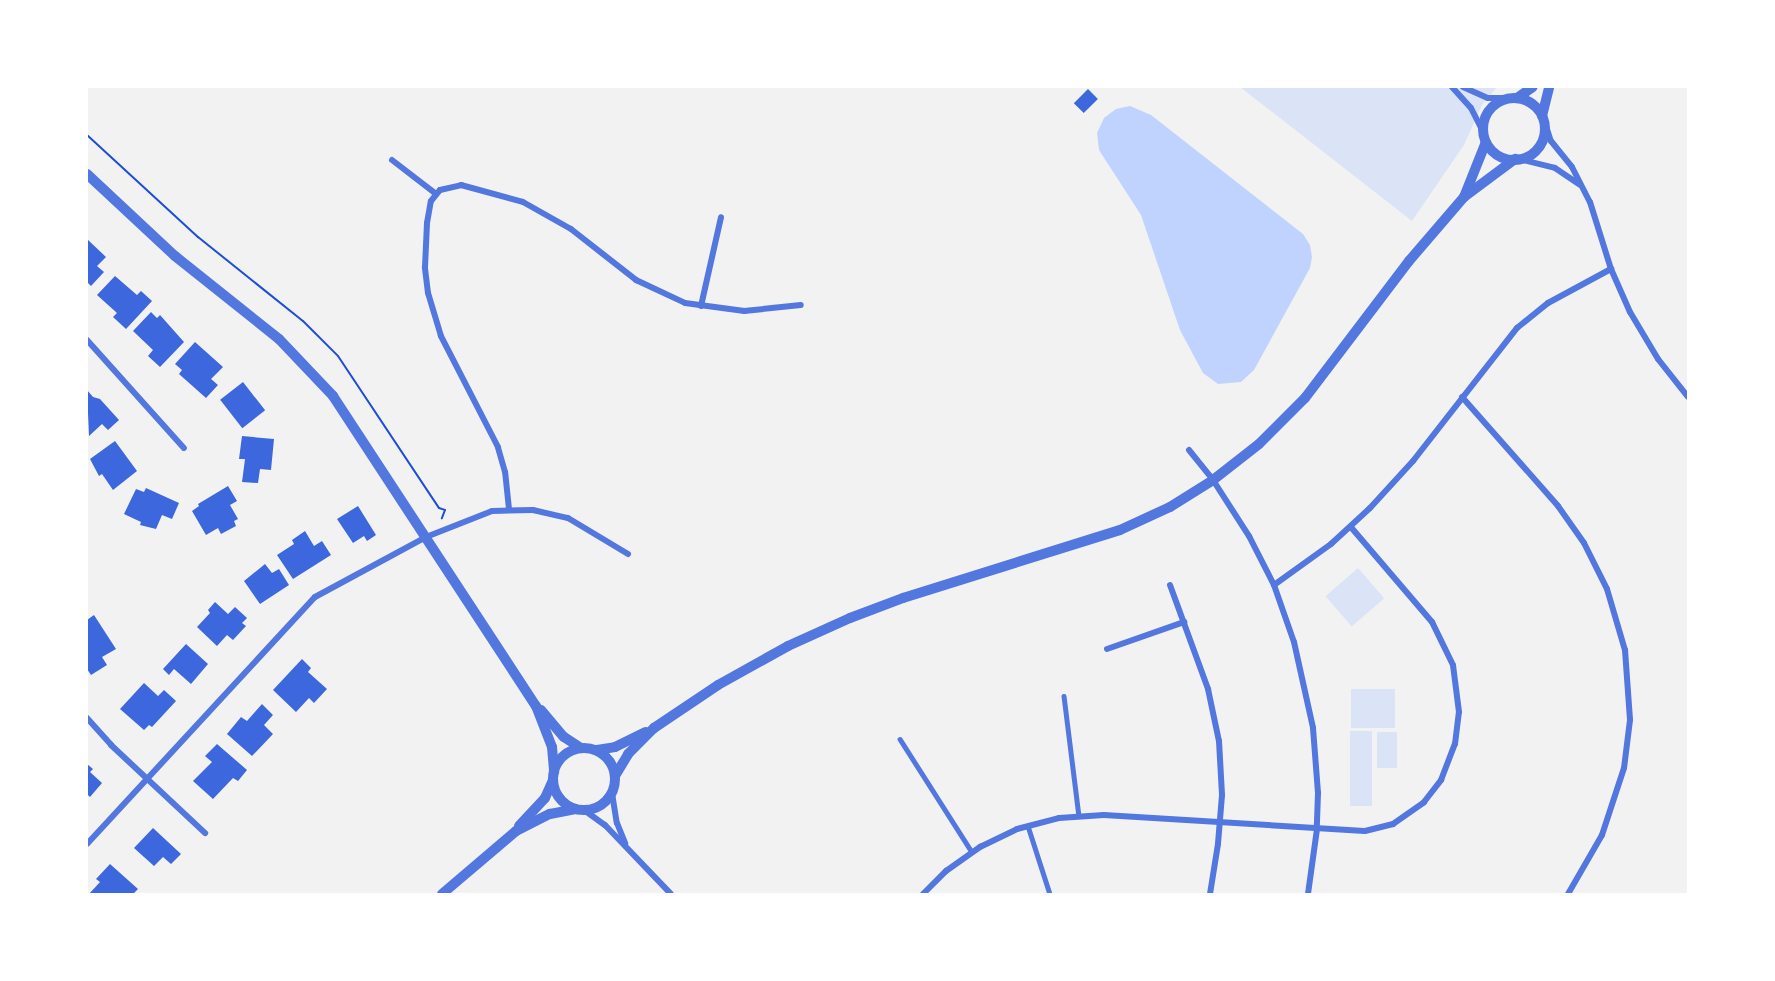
<!DOCTYPE html>
<style>
body{margin:0}
#map{position:relative;width:1775px;height:981px;overflow:hidden;background:#f2f2f2;font-family:"Asap Condensed",sans-serif}
div>[style]{position:absolute}
[style*='--x']{left:calc(var(--x)*1px);top:calc(var(--y)*1px);width:calc(var(--w)*1px);rotate:calc(var(--a)*1deg)}
.green>*{inset:0;background:#dbe4f7;transform-origin:0 0}
.water>*{inset:0;background:#bfd3fe}
.building>*{inset:0;background:#3d67dc;transform-origin:0 0}
.path>*{height:2px;margin:-1px;padding:0 1px;transform-origin:1px;border-radius:1px;background:#1d4ed8}
.service>*{height:4.5px;margin:-2.25px;padding:0 2.25px;transform-origin:2.25px;border-radius:2.25px;background:#5277de}
.minor>*{height:6px;margin:-3px;padding:0 3px;transform-origin:3px;border-radius:3px;background:#5277de}
.tertiary>*{height:10px;margin:-5px;padding:0 5px;transform-origin:5px;border-radius:5px;background:#5277de}
.tertiary>.ring{margin:-5px;padding:0;box-sizing:content-box;background:none;border:10px solid #5277de;border-radius:50%}
span{translate:-50% -50%;white-space:nowrap;text-align:center;line-height:1.15;-webkit-text-stroke:4.5px #fff;paint-order:stroke}
.frame{position:absolute;inset:0;border:88px solid #fff;pointer-events:none}
</style>
<div id="map">
<div class="green">
<div style="clip-path:polygon(1240px 87px,1497px 87px,1482px 105px,1464px 145px,1412px 221px)"></div>
<div style="left:1358px;top:568px;width:40px;height:43px;rotate:49deg"></div>
<div style="left:1351px;top:689px;width:44px;height:39px"></div>
<div style="left:1350px;top:731px;width:22px;height:75px"></div>
<div style="left:1397px;top:732px;width:36px;height:20px;rotate:90deg"></div>
</div>
<div class="water">
<div style="clip-path:polygon(1130px 106px,1151px 115px,1303px 234px,1310px 245px,1312px 257px,1310px 268px,1254px 370px,1241px 382px,1218px 384px,1203px 373px,1180px 330px,1141px 215px,1099px 150px,1097px 133px,1104px 118px,1116px 109px)"></div>
</div>
<div class="building">
<div style="left:1088px;top:89px;width:14px;height:20px;rotate:45deg"></div>
<div style="clip-path:polygon(87px 239px,106px 257px,97px 266px,104px 272px,91px 286px,87px 282px)"></div>
<div style="clip-path:polygon(115px 276px,137px 295px,141px 291px,152px 301px,126px 329px,113px 317px,117px 313px,97px 295px)"></div>
<div style="clip-path:polygon(151px 312px,157px 318px,160px 315px,184px 342px,160px 367px,148px 356px,153px 350px,133px 331px)"></div>
<div style="clip-path:polygon(195px 342px,223px 367px,211px 379px,218px 385px,206px 398px,179px 374px,182px 370px,175px 364px)"></div>
<div style="left:243px;top:382px;width:36px;height:29px;rotate:52deg"></div>
<div style="clip-path:polygon(87px 390px,93px 397px,100px 399px,119px 420px,108px 430px,102px 424px,89px 436px)"></div>
<div style="clip-path:polygon(242px 436px,274px 439px,271px 470px,260px 469px,258px 483px,242px 482px,245px 459px,239px 459px)"></div>
<div style="clip-path:polygon(115px 441px,137px 471px,113px 490px,102px 474px,99px 476px,90px 459px)"></div>
<div style="clip-path:polygon(228px 486px,237px 501px,230px 505px,238px 519px,234px 521px,236px 526px,221px 534px,218px 528px,206px 535px,192px 511px,199px 506px,198px 504px)"></div>
<div style="clip-path:polygon(146px 488px,179px 503px,172px 519px,162px 515px,156px 529px,140px 525px,141px 522px,124px 514px,136px 489px,144px 492px)"></div>
<div style="clip-path:polygon(358px 506px,376px 535px,367px 541px,364px 536px,353px 543px,337px 519px)"></div>
<div style="clip-path:polygon(305px 531px,314px 546px,322px 541px,331px 555px,293px 579px,277px 555px,294px 544px,292px 540px)"></div>
<div style="clip-path:polygon(265px 564px,272px 573px,279px 569px,289px 585px,260px 604px,244px 581px)"></div>
<div style="clip-path:polygon(215px 602px,228px 614px,235px 607px,247px 618px,242px 623px,246px 626px,233px 640px,227px 635px,217px 646px,197px 627px,210px 613px,208px 610px)"></div>
<div style="clip-path:polygon(94px 615px,116px 649px,102px 657px,107px 665px,91px 675px,87px 669px,87px 620px)"></div>
<div style="clip-path:polygon(186px 644px,208px 664px,191px 684px,174px 669px,169px 675px,163px 669px)"></div>
<div style="clip-path:polygon(302px 659px,311px 668px,308px 672px,327px 689px,314px 703px,309px 698px,296px 712px,273px 690px)"></div>
<div style="clip-path:polygon(144px 683px,158px 696px,164px 690px,176px 701px,152px 727px,149px 725px,144px 730px,120px 709px)"></div>
<div style="clip-path:polygon(262px 704px,273px 715px,264px 725px,273px 734px,252px 756px,227px 734px,241px 717px,247px 721px)"></div>
<div style="clip-path:polygon(217px 744px,247px 770px,238px 781px,233px 778px,213px 799px,193px 781px,212px 762px,205px 756px)"></div>
<div style="clip-path:polygon(87px 764px,93px 769px,90px 772px,102px 783px,90px 797px,87px 794px)"></div>
<div style="clip-path:polygon(153px 828px,181px 854px,171px 864px,163px 857px,154px 866px,134px 848px)"></div>
<div style="clip-path:polygon(110px 864px,138px 889px,133px 894px,89px 894px,100px 882px,96px 879px)"></div>
</div>
<div class="path">
<div style="--x:87;--y:135;--w:151;--a:42.6"></div>
<div style="--x:198;--y:237;--w:134;--a:38.7"></div>
<div style="--x:303;--y:321;--w:49;--a:45"></div>
<div style="--x:338;--y:356;--w:182;--a:56.4"></div>
<div style="--x:439;--y:508;--w:6;--a:18"></div>
<div style="--x:445;--y:510;--w:9;--a:111"></div>
</div>
<div class="service">
<div style="--x:1064;--y:696;--w:121;--a:82.9"></div>
<div style="--x:900;--y:739;--w:134;--a:57.5"></div>
<div style="--x:1028;--y:826;--w:71;--a:72.1"></div>
</div>
<div class="minor">
<div style="--x:1452;--y:87;--w:28;--a:48"></div>
<div style="--x:1471;--y:108;--w:29;--a:63"></div>
<div style="--x:1463;--y:87;--w:27;--a:24"></div>
<div style="--x:1488;--y:98;--w:21;--a:0"></div>
<div style="--x:1545;--y:123;--w:19;--a:72"></div>
<div style="--x:1551;--y:141;--w:33;--a:51"></div>
<div style="--x:1572;--y:167;--w:39;--a:63"></div>
<div style="--x:1590;--y:202;--w:70;--a:72.6"></div>
<div style="--x:1611;--y:269;--w:47;--a:66.2"></div>
<div style="--x:1630;--y:312;--w:55;--a:59.2"></div>
<div style="--x:1658;--y:359;--w:48;--a:51.7"></div>
<div style="--x:1519;--y:159;--w:37;--a:14"></div>
<div style="--x:1555;--y:168;--w:30;--a:34"></div>
<div style="--x:392;--y:160;--w:56;--a:37.7"></div>
<div style="--x:701;--y:306;--w:91;--a:-77.3"></div>
<div style="--x:87;--y:340;--w:145;--a:48.1"></div>
<div style="--x:1462;--y:397;--w:145;--a:48.6"></div>
<div style="--x:1558;--y:506;--w:45;--a:54.9"></div>
<div style="--x:1584;--y:543;--w:51;--a:63.4"></div>
<div style="--x:1607;--y:589;--w:64;--a:73.6"></div>
<div style="--x:1625;--y:650;--w:70;--a:85.9"></div>
<div style="--x:1630;--y:720;--w:48;--a:97.1"></div>
<div style="--x:1624;--y:768;--w:71;--a:108.2"></div>
<div style="--x:1602;--y:835;--w:68;--a:120"></div>
<div style="--x:1189;--y:450;--w:38;--a:51"></div>
<div style="--x:1213;--y:480;--w:67;--a:57.3"></div>
<div style="--x:1249;--y:536;--w:55;--a:63"></div>
<div style="--x:1274;--y:585;--w:60;--a:70.7"></div>
<div style="--x:1294;--y:642;--w:88;--a:77.5"></div>
<div style="--x:1313;--y:728;--w:65;--a:85.6"></div>
<div style="--x:1318;--y:793;--w:36;--a:92"></div>
<div style="--x:1317;--y:829;--w:66;--a:97.9"></div>
<div style="--x:509;--y:509;--w:37;--a:-96"></div>
<div style="--x:505;--y:472;--w:26;--a:-106"></div>
<div style="--x:498;--y:447;--w:125;--a:-117.2"></div>
<div style="--x:441;--y:336;--w:45;--a:-106.8"></div>
<div style="--x:428;--y:293;--w:26;--a:-97"></div>
<div style="--x:425;--y:267;--w:44;--a:-87.4"></div>
<div style="--x:427;--y:223;--w:22;--a:-80"></div>
<div style="--x:431;--y:201;--w:14;--a:-51"></div>
<div style="--x:440;--y:190;--w:22;--a:-13"></div>
<div style="--x:461;--y:185;--w:64;--a:15.3"></div>
<div style="--x:523;--y:202;--w:55;--a:29.4"></div>
<div style="--x:571;--y:229;--w:83;--a:38.1"></div>
<div style="--x:636;--y:280;--w:54;--a:25.1"></div>
<div style="--x:685;--y:303;--w:60;--a:7.7"></div>
<div style="--x:744;--y:311;--w:57;--a:-6"></div>
<div style="--x:1170;--y:585;--w:111;--a:69.9"></div>
<div style="--x:1208;--y:689;--w:53;--a:78.1"></div>
<div style="--x:1219;--y:741;--w:54;--a:86.8"></div>
<div style="--x:1222;--y:795;--w:49;--a:94.7"></div>
<div style="--x:1218;--y:844;--w:51;--a:99.1"></div>
<div style="--x:1274;--y:585;--w:70;--a:-35.7"></div>
<div style="--x:1331;--y:544;--w:53;--a:-42.7"></div>
<div style="--x:1370;--y:508;--w:64;--a:-47.5"></div>
<div style="--x:1413;--y:461;--w:169;--a:-52"></div>
<div style="--x:1517;--y:328;--w:40;--a:-39"></div>
<div style="--x:1548;--y:303;--w:72;--a:-28.4"></div>
<div style="--x:1107;--y:649;--w:82;--a:-19.3"></div>
<div style="--x:87;--y:718;--w:36;--a:48"></div>
<div style="--x:111;--y:745;--w:129;--a:43.1"></div>
<div style="--x:612;--y:793;--w:30;--a:81"></div>
<div style="--x:617;--y:823;--w:22;--a:68"></div>
<div style="--x:584;--y:810;--w:26;--a:36"></div>
<div style="--x:605;--y:825;--w:95;--a:46.3"></div>
<div style="--x:87;--y:844;--w:336;--a:-47.3"></div>
<div style="--x:315;--y:597;--w:126;--a:-28.4"></div>
<div style="--x:426;--y:537;--w:71;--a:-21.5"></div>
<div style="--x:492;--y:511;--w:41;--a:-1.4"></div>
<div style="--x:533;--y:510;--w:36;--a:13"></div>
<div style="--x:568;--y:518;--w:70;--a:31"></div>
<div style="--x:923;--y:894;--w:33;--a:-45"></div>
<div style="--x:946;--y:871;--w:42;--a:-35.2"></div>
<div style="--x:980;--y:847;--w:41;--a:-25.9"></div>
<div style="--x:1017;--y:829;--w:43;--a:-14.7"></div>
<div style="--x:1059;--y:818;--w:45;--a:-3.8"></div>
<div style="--x:1104;--y:815;--w:261;--a:3.5"></div>
<div style="--x:1365;--y:831;--w:29;--a:-14"></div>
<div style="--x:1393;--y:824;--w:38;--a:-35"></div>
<div style="--x:1424;--y:802;--w:28;--a:-52"></div>
<div style="--x:1441;--y:780;--w:39;--a:-69"></div>
<div style="--x:1455;--y:744;--w:32;--a:-83"></div>
<div style="--x:1459;--y:712;--w:47;--a:-97.3"></div>
<div style="--x:1453;--y:665;--w:48;--a:-116"></div>
<div style="--x:1432;--y:622;--w:125;--a:-130.5"></div>
</div>
<div class="tertiary">
<div style="--x:1517;--y:98;--w:19;--a:-35"></div>
<div class="ring" style="left:1483px;top:98px;width:52px;height:52px"></div>
<div style="--x:1542;--y:116;--w:30;--a:-76"></div>
<div style="--x:87;--y:174;--w:120;--a:43"></div>
<div style="--x:175;--y:256;--w:133;--a:38.6"></div>
<div style="--x:279;--y:339;--w:79;--a:46.5"></div>
<div style="--x:333;--y:396;--w:371;--a:56.8"></div>
<div style="--x:536;--y:706;--w:44;--a:68.7"></div>
<div style="--x:552;--y:747;--w:25;--a:85"></div>
<div style="--x:1464;--y:197;--w:59;--a:-68.2"></div>
<div style="--x:541;--y:710;--w:35;--a:50"></div>
<div style="--x:564;--y:737;--w:20;--a:33"></div>
<div class="ring" style="left:553px;top:748px;width:52px;height:52px"></div>
<div style="--x:597;--y:750;--w:18;--a:-9"></div>
<div style="--x:615;--y:747;--w:34;--a:-26"></div>
<div style="--x:615;--y:776;--w:26;--a:-59"></div>
<div style="--x:628;--y:754;--w:37;--a:-45"></div>
<div style="--x:654;--y:728;--w:77;--a:-33.9"></div>
<div style="--x:718;--y:685;--w:80;--a:-29.1"></div>
<div style="--x:788;--y:646;--w:68;--a:-24.3"></div>
<div style="--x:850;--y:618;--w:57;--a:-20.7"></div>
<div style="--x:903;--y:598;--w:227;--a:-17.4"></div>
<div style="--x:1120;--y:530;--w:55;--a:-24.7"></div>
<div style="--x:1170;--y:507;--w:51;--a:-32.1"></div>
<div style="--x:1213;--y:480;--w:58;--a:-38"></div>
<div style="--x:1259;--y:444;--w:65;--a:-45"></div>
<div style="--x:1305;--y:398;--w:172;--a:-52.8"></div>
<div style="--x:1409;--y:261;--w:84;--a:-49.3"></div>
<div style="--x:1464;--y:197;--w:64;--a:-36.7"></div>
<div style="--x:519;--y:826;--w:38;--a:-47"></div>
<div style="--x:545;--y:798;--w:20;--a:-66"></div>
<div style="--x:442;--y:894;--w:97;--a:-40.4"></div>
<div style="--x:516;--y:831;--w:38;--a:-27"></div>
<div style="--x:550;--y:814;--w:26;--a:-11"></div>
</div>
<div class="frame"></div>
</div>
